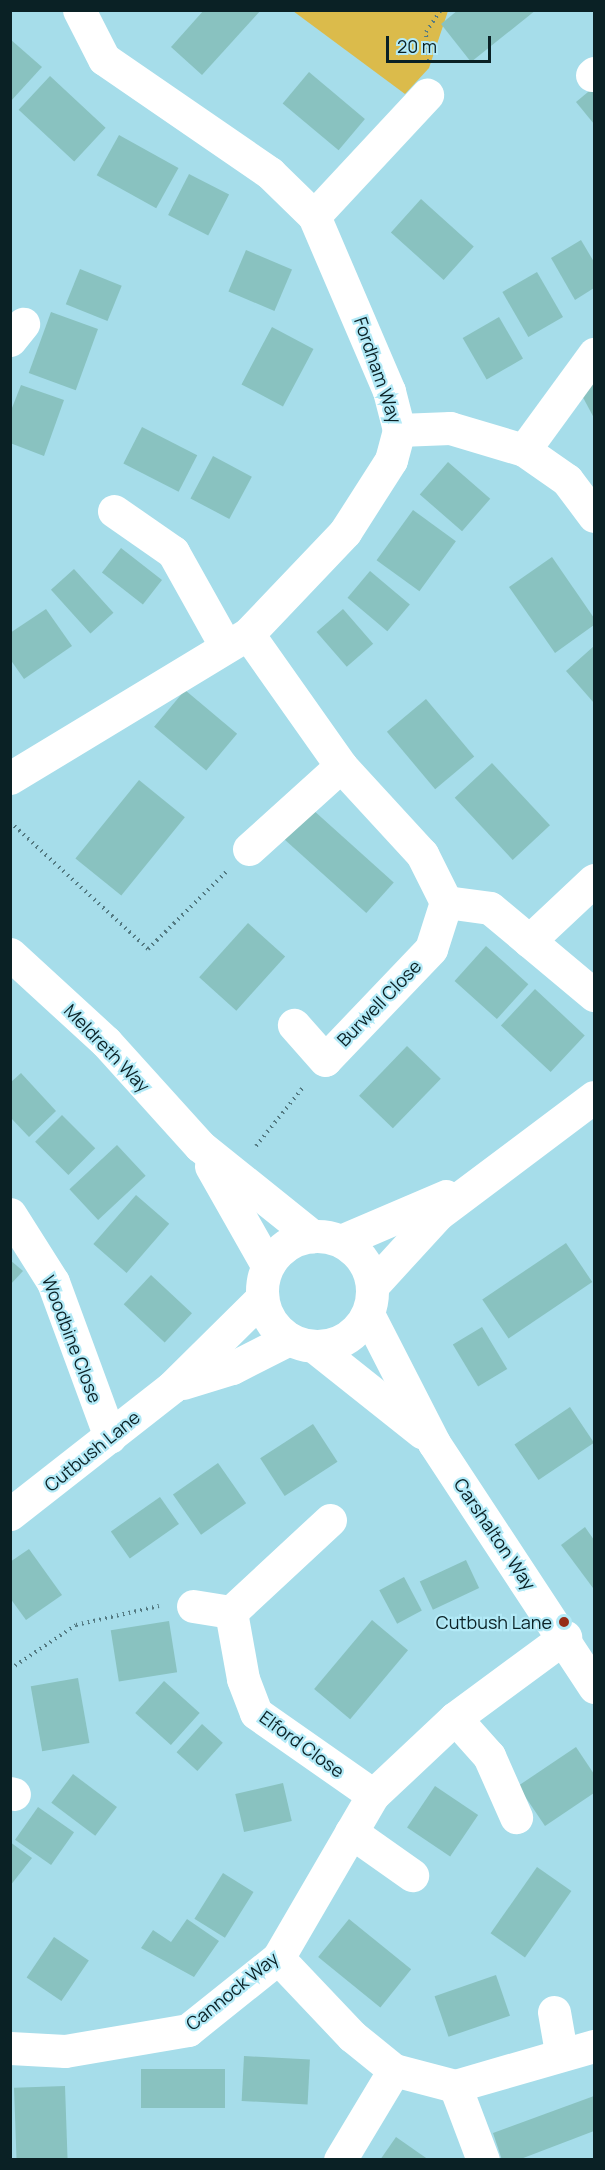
<!DOCTYPE html>
<style>
body{margin:0}
#map{position:relative;width:605px;height:2170px;overflow:hidden;background:#a6ddea;font-family:Manrope,sans-serif}
div>[style]{position:absolute}
[style*='--x']{left:calc(var(--x)*1px);top:calc(var(--y)*1px);width:calc(var(--w)*1px);rotate:calc(var(--a)*1deg)}
.green>*{inset:0;background:#dbbb4b}
.building>*{inset:0;background:#89c2c0;transform-origin:0 0}
.path>*{height:4px;margin-top:-2px;transform-origin:0;background:repeating-linear-gradient(90deg,#547a82 0 1.5px,transparent 0 6px)}
.street>*{height:33px;margin:-16.5px;padding:0 16.5px;transform-origin:16.5px;border-radius:16.5px;background:#fff}
.secondary>*{height:33px;margin:-16.5px;padding:0 16.5px;transform-origin:16.5px;border-radius:16.5px;background:#fff}
.secondary>.ring{margin:-16.5px;padding:0;box-sizing:content-box;background:none;border:33px solid #fff;border-radius:50%}
.dots>*{width:16px;height:16px;translate:-50% -50%;box-sizing:border-box;border:3px solid #b3eaf7;border-radius:50%}
span{translate:-50% -50%;white-space:nowrap;text-align:center;line-height:1.15;-webkit-text-stroke:4.5px #b3eaf7;paint-order:stroke}
.street-label{font-size:18px;color:#0a2125}
.poi-label{font-size:18px;color:#0a2125}
.right{translate:-100% -50%;text-align:right}
.frame{position:absolute;inset:0;border:12px solid #0a2125;pointer-events:none}
.scale{position:absolute;left:386px;top:36px;width:105px;height:27px;box-sizing:border-box;border:3px solid #0a2125;border-top:0;padding-left:8px;font-size:18px;line-height:21px;white-space:nowrap;color:#0a2125;-webkit-text-stroke:4px #b3eaf7;paint-order:stroke}
</style>
<div id="map">
<div class="green">
<div style="clip-path:polygon(293px 11px,448px 11px,429px 68px,405px 94px)"></div>
</div>
<div class="building">
<div style="clip-path:polygon(204px 10px,261px 10px,202px 75px,171px 47px)"></div>
<div style="clip-path:polygon(458px 10px,536px 10px,471px 62px,441px 24px)"></div>
<div style="clip-path:polygon(10px 39px,42px 67px,10px 102px)"></div>
<div style="left:309px;top:72px;width:73px;height:41px;rotate:40deg"></div>
<div style="left:50px;top:76px;width:76px;height:46px;rotate:43deg"></div>
<div style="clip-path:polygon(594px 87px,594px 124px,576px 102px)"></div>
<div style="left:119px;top:135px;width:68px;height:46px;rotate:29deg"></div>
<div style="left:189px;top:174px;width:45px;height:46px;rotate:27deg"></div>
<div style="left:421px;top:199px;width:71px;height:45px;rotate:42deg"></div>
<div style="clip-path:polygon(581px 240px,594px 262px,594px 288px,575px 300px,551px 258px)"></div>
<div style="left:246px;top:250px;width:50px;height:45px;rotate:23deg"></div>
<div style="left:80px;top:269px;width:45px;height:38px;rotate:22deg"></div>
<div style="left:537px;top:272px;width:52px;height:40px;rotate:60deg"></div>
<div style="left:51px;top:312px;width:50px;height:65px;rotate:20deg"></div>
<div style="left:499px;top:317px;width:48px;height:42px;rotate:60deg"></div>
<div style="left:272px;top:327px;width:47px;height:65px;rotate:28deg"></div>
<div style="clip-path:polygon(594px 381px,594px 418px,579px 390px)"></div>
<div style="clip-path:polygon(21px 385px,64px 400px,44px 456px,10px 443px,10px 413px)"></div>
<div style="left:142px;top:427px;width:62px;height:41px;rotate:27deg"></div>
<div style="left:213px;top:456px;width:44px;height:48px;rotate:28deg"></div>
<div style="left:448px;top:462px;width:56px;height:43px;rotate:41deg"></div>
<div style="left:413px;top:510px;width:53px;height:62px;rotate:36deg"></div>
<div style="left:121px;top:548px;width:52px;height:31px;rotate:38deg"></div>
<div style="clip-path:polygon(552px 557px,594px 618px,594px 625px,555px 653px,509px 587px)"></div>
<div style="left:74px;top:569px;width:59px;height:31px;rotate:48deg"></div>
<div style="left:370px;top:571px;width:52px;height:35px;rotate:40deg"></div>
<div style="clip-path:polygon(46px 609px,72px 646px,24px 679px,10px 659px,10px 633px)"></div>
<div style="left:343px;top:609px;width:46px;height:35px;rotate:49deg"></div>
<div style="clip-path:polygon(594px 646px,594px 703px,566px 671px)"></div>
<div style="left:185px;top:690px;width:68px;height:48px;rotate:40deg"></div>
<div style="left:426px;top:699px;width:75px;height:51px;rotate:50deg"></div>
<div style="left:492px;top:763px;width:85px;height:51px;rotate:47deg"></div>
<div style="left:139px;top:780px;width:59px;height:101px;rotate:39deg"></div>
<div style="left:312px;top:809px;width:110px;height:41px;rotate:42deg"></div>
<div style="left:248px;top:923px;width:50px;height:73px;rotate:42deg"></div>
<div style="left:486px;top:946px;width:57px;height:47px;rotate:42deg"></div>
<div style="left:535px;top:989px;width:68px;height:50px;rotate:43deg"></div>
<div style="left:407px;top:1046px;width:47px;height:69px;rotate:44deg"></div>
<div style="clip-path:polygon(21px 1073px,56px 1111px,29px 1137px,10px 1117px,10px 1083px)"></div>
<div style="left:62px;top:1115px;width:47px;height:38px;rotate:45deg"></div>
<div style="left:117px;top:1145px;width:42px;height:65px;rotate:47deg"></div>
<div style="left:136px;top:1195px;width:44px;height:65px;rotate:41deg"></div>
<div style="left:566px;top:1243px;width:47px;height:101px;rotate:56deg"></div>
<div style="clip-path:polygon(10px 1260px,23px 1271px,10px 1285px)"></div>
<div style="left:151px;top:1275px;width:56px;height:40px;rotate:43deg"></div>
<div style="left:482px;top:1327px;width:49px;height:34px;rotate:59deg"></div>
<div style="left:570px;top:1407px;width:43px;height:67px;rotate:56deg"></div>
<div style="left:313px;top:1424px;width:45px;height:63px;rotate:57deg"></div>
<div style="left:218px;top:1463px;width:49px;height:55px;rotate:55deg"></div>
<div style="left:160px;top:1497px;width:33px;height:60px;rotate:55deg"></div>
<div style="clip-path:polygon(585px 1527px,594px 1540px,593px 1588px,561px 1545px)"></div>
<div style="clip-path:polygon(29px 1549px,62px 1595px,26px 1620px,10px 1598px,10px 1562px)"></div>
<div style="left:466px;top:1560px;width:31px;height:51px;rotate:65deg"></div>
<div style="left:404px;top:1577px;width:38px;height:28px;rotate:62deg"></div>
<div style="left:372px;top:1620px;width:47px;height:90px;rotate:40deg"></div>
<div style="left:169px;top:1621px;width:52px;height:59px;rotate:81deg"></div>
<div style="left:78px;top:1678px;width:66px;height:48px;rotate:80deg"></div>
<div style="left:164px;top:1681px;width:48px;height:43px;rotate:42deg"></div>
<div style="left:202px;top:1724px;width:28px;height:38px;rotate:42deg"></div>
<div style="clip-path:polygon(576px 1747px,594px 1774px,594px 1793px,545px 1826px,518px 1786px)"></div>
<div style="left:73px;top:1774px;width:55px;height:36px;rotate:37deg"></div>
<div style="left:283px;top:1783px;width:39px;height:49px;rotate:77deg"></div>
<div style="left:435px;top:1786px;width:52px;height:50px;rotate:34deg"></div>
<div style="left:38px;top:1807px;width:44px;height:40px;rotate:35deg"></div>
<div style="clip-path:polygon(10px 1842px,32px 1858px,10px 1886px)"></div>
<div style="left:537px;top:1867px;width:42px;height:81px;rotate:35deg"></div>
<div style="left:223px;top:1873px;width:36px;height:54px;rotate:32deg"></div>
<div style="clip-path:polygon(187px 1919px,219px 1941px,194px 1977px,141px 1948px,153px 1930px,171px 1942px)"></div>
<div style="left:349px;top:1919px;width:80px;height:49px;rotate:39deg"></div>
<div style="left:54px;top:1937px;width:42px;height:49px;rotate:34deg"></div>
<div style="left:496px;top:1975px;width:43px;height:65px;rotate:71deg"></div>
<div style="left:244px;top:2056px;width:66px;height:45px;rotate:3deg"></div>
<div style="left:141px;top:2069px;width:84px;height:39px"></div>
<div style="left:65px;top:2086px;width:74px;height:51px;rotate:88deg"></div>
<div style="clip-path:polygon(594px 2096px,594px 2131px,518px 2160px,502px 2160px,493px 2133px)"></div>
<div style="clip-path:polygon(396px 2137px,429px 2160px,380px 2160px)"></div>
</div>
<div class="path">
<div style="--x:427;--y:61;--w:29;--a:-92"></div>
<div style="--x:426;--y:32;--w:27;--a:-56"></div>
<div style="--x:10;--y:822;--w:188;--a:42.6"></div>
<div style="--x:148;--y:949;--w:110;--a:-44.6"></div>
<div style="--x:256;--y:1146;--w:77;--a:-51.3"></div>
<div style="--x:10;--y:1669;--w:79;--a:-33.7"></div>
<div style="--x:76;--y:1625;--w:85;--a:-12.9"></div>
</div>
<div class="street">
<div style="--x:592;--y:75;--w:3;--a:-45"></div>
<div style="--x:314;--y:216;--w:166;--a:-47"></div>
<div style="--x:10;--y:340;--w:21;--a:-51"></div>
<div style="--x:399;--y:430;--w:51;--a:-2.2"></div>
<div style="--x:450;--y:428;--w:77;--a:16.6"></div>
<div style="--x:524;--y:450;--w:52;--a:34.9"></div>
<div style="--x:567;--y:480;--w:45;--a:53.1"></div>
<div style="--x:524;--y:450;--w:119;--a:-53.9"></div>
<div style="--x:114;--y:511;--w:72;--a:34.8"></div>
<div style="--x:173;--y:552;--w:107;--a:60.8"></div>
<div style="--x:248;--y:634;--w:161;--a:54.8"></div>
<div style="--x:341;--y:766;--w:120;--a:47.4"></div>
<div style="--x:422;--y:854;--w:54;--a:63.4"></div>
<div style="--x:446;--y:902;--w:49;--a:107.7"></div>
<div style="--x:431;--y:949;--w:153;--a:133.7"></div>
<div style="--x:325;--y:1060;--w:47;--a:-131.5"></div>
<div style="--x:10;--y:778;--w:278;--a:-31.2"></div>
<div style="--x:248;--y:634;--w:141;--a:-46.4"></div>
<div style="--x:345;--y:532;--w:85;--a:-57.4"></div>
<div style="--x:391;--y:460;--w:31;--a:-75"></div>
<div style="--x:399;--y:430;--w:40;--a:-104.4"></div>
<div style="--x:389;--y:391;--w:190;--a:-113.2"></div>
<div style="--x:314;--y:216;--w:62;--a:-135.7"></div>
<div style="--x:270;--y:173;--w:201;--a:-145.5"></div>
<div style="--x:104;--y:59;--w:55;--a:-117"></div>
<div style="--x:249;--y:849;--w:124;--a:-42.1"></div>
<div style="--x:446;--y:902;--w:44;--a:7.8"></div>
<div style="--x:490;--y:908;--w:136;--a:39.9"></div>
<div style="--x:529;--y:941;--w:89;--a:-43.2"></div>
<div style="--x:10;--y:1214;--w:80;--a:57.7"></div>
<div style="--x:53;--y:1282;--w:165;--a:69.8"></div>
<div style="--x:341;--y:1241;--w:114;--a:-23.2"></div>
<div style="--x:372;--y:1286;--w:98;--a:-47.5"></div>
<div style="--x:438;--y:1214;--w:195;--a:-36.9"></div>
<div style="--x:183;--y:1383;--w:51;--a:-17"></div>
<div style="--x:232;--y:1368;--w:64;--a:-27"></div>
<div style="--x:10;--y:1514;--w:206;--a:-38.1"></div>
<div style="--x:172;--y:1387;--w:127;--a:-44.7"></div>
<div style="--x:330;--y:1520;--w:135;--a:137.1"></div>
<div style="--x:231;--y:1612;--w:68;--a:79.8"></div>
<div style="--x:243;--y:1679;--w:36;--a:69"></div>
<div style="--x:256;--y:1713;--w:143;--a:35"></div>
<div style="--x:193;--y:1606;--w:38;--a:9"></div>
<div style="--x:455;--y:1718;--w:51;--a:48.2"></div>
<div style="--x:489;--y:1756;--w:67;--a:66.1"></div>
<div style="--x:10;--y:1793;--w:4;--a:14"></div>
<div style="--x:351;--y:1832;--w:75;--a:35.2"></div>
<div style="--x:278;--y:1958;--w:108;--a:46.5"></div>
<div style="--x:352;--y:2036;--w:54;--a:39"></div>
<div style="--x:394;--y:2070;--w:63;--a:14.7"></div>
<div style="--x:455;--y:2086;--w:145;--a:-16.1"></div>
<div style="--x:554;--y:2012;--w:41;--a:80.1"></div>
<div style="--x:10;--y:2048;--w:55;--a:3.1"></div>
<div style="--x:65;--y:2051;--w:125;--a:-9.7"></div>
<div style="--x:188;--y:2030;--w:115;--a:-38.7"></div>
<div style="--x:278;--y:1958;--w:189;--a:-59.8"></div>
<div style="--x:373;--y:1795;--w:112;--a:-43.2"></div>
<div style="--x:455;--y:1718;--w:137;--a:-36.4"></div>
<div style="--x:455;--y:2086;--w:79;--a:69.3"></div>
<div style="--x:340;--y:2160;--w:105;--a:-59"></div>
</div>
<div class="secondary">
<div style="--x:10;--y:954;--w:130;--a:42.5"></div>
<div style="--x:106;--y:1042;--w:140;--a:47.9"></div>
<div style="--x:200;--y:1146;--w:144;--a:38.8"></div>
<div style="--x:211;--y:1166;--w:114;--a:60.5"></div>
<div class="ring" style="left:262px;top:1236px;width:77px;height:77px"></div>
<div style="--x:368;--y:1314;--w:145;--a:62.9"></div>
<div style="--x:434;--y:1443;--w:292;--a:56.7"></div>
<div style="--x:315;--y:1347;--w:137;--a:38.5"></div>
</div>
<div class="dots">
<div style="left:564px;top:1622px;background:#962d18"></div>
</div>
<div class="street-label">
<span style="left:378px;top:370px;rotate:71deg">Fordham Way</span>
<span style="left:379px;top:1003px;rotate:-46deg">Burwell Close</span>
<span style="left:107px;top:1048px;rotate:46deg">Meldreth Way</span>
<span style="left:72px;top:1339px;rotate:69deg">Woodbine Close</span>
<span style="left:92px;top:1451px;rotate:-39deg">Cutbush Lane</span>
<span style="left:495px;top:1534px;rotate:56deg">Carshalton Way</span>
<span style="left:302px;top:1744px;rotate:36deg">Elford Close</span>
<span style="left:232px;top:1991px;rotate:-39deg">Cannock Way</span>
</div>
<div class="poi-label">
<span class="right" style="left:552px;top:1622px">Cutbush Lane</span>
</div>
<div class="frame"></div>
<div class="scale">20 m</div>
</div>
